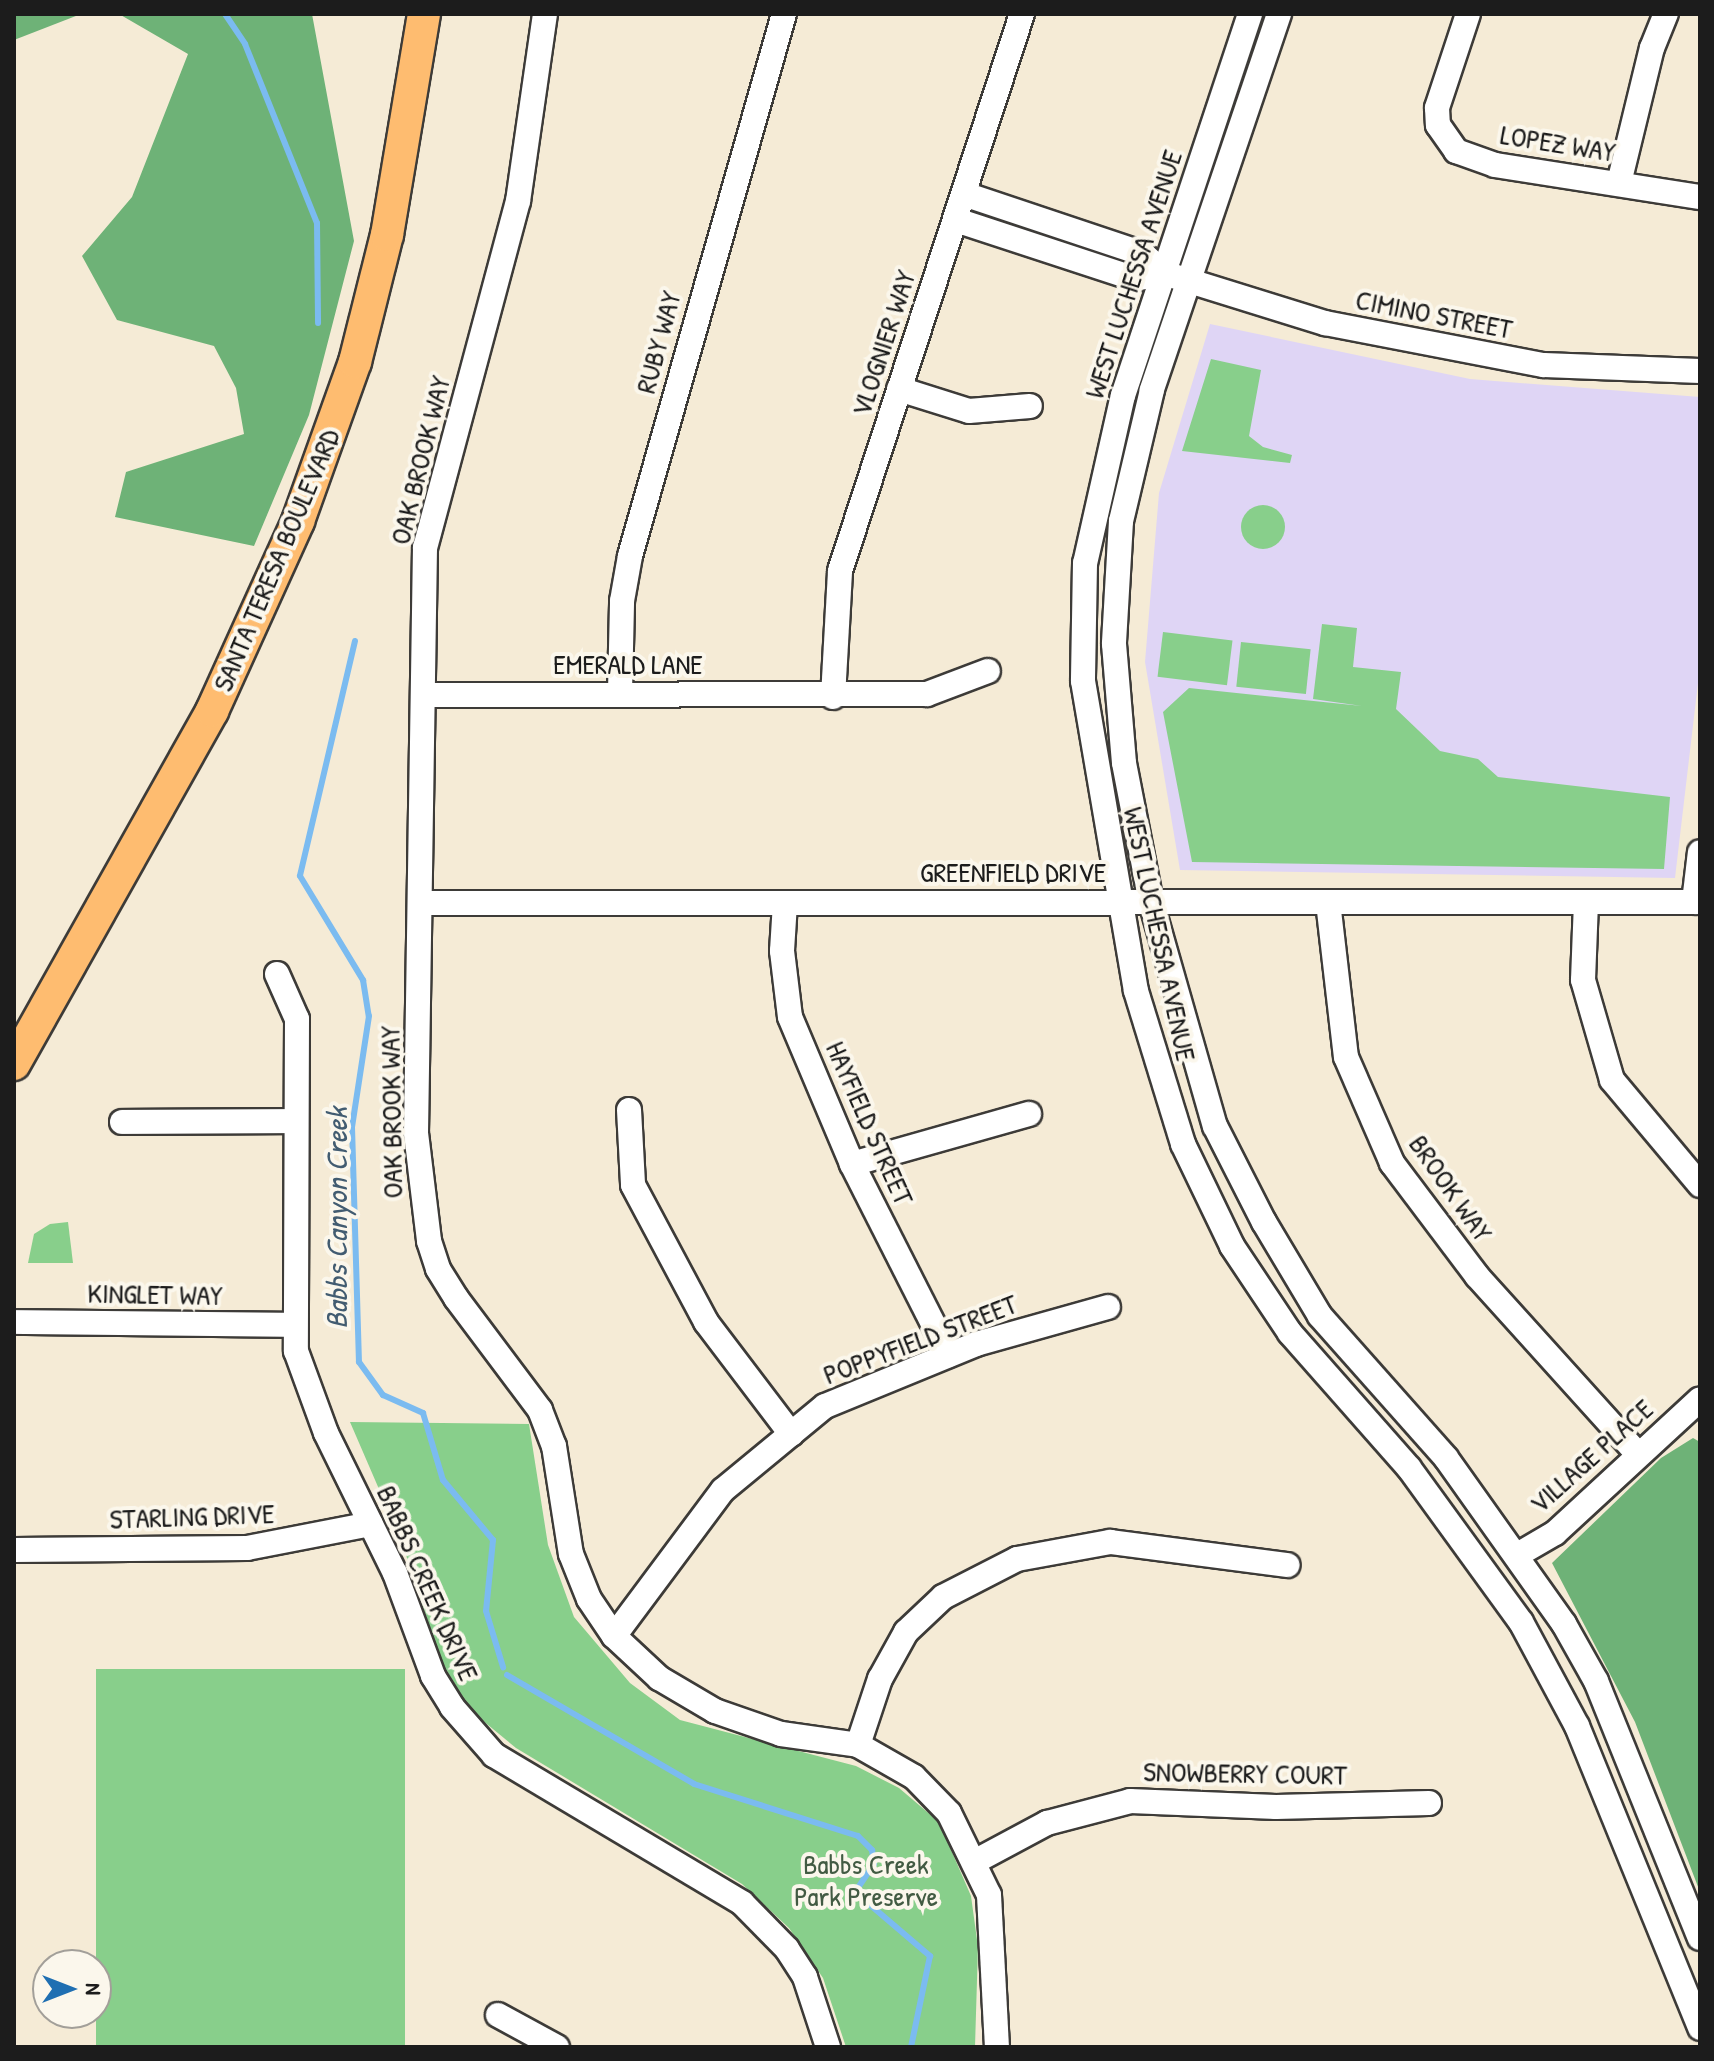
<!DOCTYPE html>
<style>
body{margin:0}
#map{position:relative;width:1714px;height:2061px;overflow:hidden;background:#f5ebd6;font-family:"Patrick Hand",sans-serif}
div>[style]{position:absolute}
[style*='--x']{left:calc(var(--x)*1px);top:calc(var(--y)*1px);width:calc(var(--w)*1px);rotate:calc(var(--a)*1deg)}
.built>*{inset:0;background:#dfd5f5}
.green>*{inset:0;background:#88cf8b;transform-origin:0 0}
.round{border-radius:50%}
.forest>*{inset:0;background:#6eb277}
.stream>*{height:6px;margin:-3px;padding:0 3px;transform-origin:3px;border-radius:3px;background:#7bbbf0}
.roads{filter:drop-shadow(2px 0 #3d3b38) drop-shadow(-2px 0 #3d3b38) drop-shadow(0 2px #3d3b38) drop-shadow(0 -2px #3d3b38)}
.minor>*{height:24px;margin:-12px;padding:0 12px;transform-origin:12px;border-radius:12px;background:#fff}
.major>*{height:32px;margin:-16px;padding:0 16px;transform-origin:16px;border-radius:16px;background:#febc70}
span{translate:-50% -50%;white-space:nowrap;text-align:center;line-height:1.15;-webkit-text-stroke:8px #fbf7ec;paint-order:stroke}
.street-label{font-size:28px;color:#1c1c1c}
.park-label{font-size:28px;color:#425b43}
.water-label{font-size:30px;color:#425c71;font-style:italic}
.frame{position:absolute;inset:0;border:16px solid #1c1c1c;pointer-events:none}
.north{position:absolute;left:32px;top:1949px;width:80px;height:80px;box-sizing:border-box;background:#fbf7ec;border:2px solid #a29f99;border-radius:50%;rotate:90deg;font-size:22px;font-weight:700;line-height:32px;text-align:center;color:#1c1c1c}
.north::after{content:'';display:block;margin:auto;width:28px;height:36px;background:#1f6fb2;clip-path:polygon(50% 0,100% 100%,50% 72%,0 100%)}
</style>
<div id="map">
<div class="built">
<div style="clip-path:polygon(1210px 324px,1470px 379px,1700px 397px,1700px 666px,1675px 878px,1180px 870px,1145px 662px,1159px 493px)"></div>
</div>
<div class="green">
<div style="clip-path:polygon(1211px 359px,1261px 370px,1249px 436px,1263px 447px,1292px 455px,1290px 463px,1182px 451px)"></div>
<div class="round" style="left:1241px;top:505px;width:44px;height:44px"></div>
<div style="clip-path:polygon(1322px 624px,1357px 628px,1353px 667px,1401px 672px,1396px 709px,1440px 751px,1478px 759px,1498px 777px,1670px 797px,1664px 869px,1192px 862px,1163px 712px,1189px 688px,1362px 706px,1313px 699px)"></div>
<div style="left:1163px;top:632px;width:70px;height:45px;rotate:7deg"></div>
<div style="left:1241px;top:642px;width:70px;height:45px;rotate:6deg"></div>
<div style="clip-path:polygon(68px 1222px,73px 1263px,28px 1263px,34px 1234px,50px 1224px)"></div>
<div style="clip-path:polygon(350px 1422px,529px 1424px,548px 1545px,574px 1617px,630px 1683px,680px 1720px,856px 1766px,899px 1788px,939px 1822px,971px 1896px,978px 1947px,975px 2047px,846px 2047px,823px 1978px,789px 1928px,742px 1884px,516px 1748px,471px 1711px,441px 1661px,401px 1540px)"></div>
<div style="left:96px;top:1669px;width:309px;height:378px"></div>
</div>
<div class="forest">
<div style="clip-path:polygon(14px 14px,81px 14px,14px 40px)"></div>
<div style="clip-path:polygon(119px 14px,312px 14px,354px 241px,309px 415px,254px 546px,115px 517px,126px 472px,244px 434px,236px 388px,214px 346px,117px 320px,82px 256px,132px 197px,188px 54px)"></div>
<div style="clip-path:polygon(1693px 1438px,1700px 1442px,1700px 1892px,1635px 1722px,1552px 1563px,1661px 1458px)"></div>
</div>
<div class="stream">
<div style="--x:225;--y:14;--w:36;--a:56"></div>
<div style="--x:245;--y:44;--w:193;--a:68.1"></div>
<div style="--x:317;--y:223;--w:100;--a:89.4"></div>
<div style="--x:355;--y:641;--w:241;--a:103.2"></div>
<div style="--x:300;--y:876;--w:122;--a:58.8"></div>
<div style="--x:363;--y:980;--w:36;--a:81"></div>
<div style="--x:369;--y:1016;--w:112;--a:98.7"></div>
<div style="--x:352;--y:1127;--w:235;--a:88.3"></div>
<div style="--x:359;--y:1362;--w:41;--a:54"></div>
<div style="--x:383;--y:1395;--w:44;--a:24.2"></div>
<div style="--x:423;--y:1413;--w:70;--a:73.4"></div>
<div style="--x:443;--y:1480;--w:78;--a:50.2"></div>
<div style="--x:493;--y:1540;--w:71;--a:95.6"></div>
<div style="--x:486;--y:1611;--w:59;--a:73.1"></div>
<div style="--x:507;--y:1675;--w:216;--a:30.2"></div>
<div style="--x:694;--y:1784;--w:172;--a:17.6"></div>
<div style="--x:858;--y:1836;--w:20;--a:45"></div>
<div style="--x:872;--y:1850;--w:14;--a:82"></div>
<div style="--x:874;--y:1864;--w:34;--a:124"></div>
<div style="--x:855;--y:1892;--w:99;--a:40.5"></div>
<div style="--x:930;--y:1956;--w:93;--a:101.8"></div>
</div>
<div class="roads">
<div class="minor">
<div style="--x:545;--y:14;--w:189;--a:98.2"></div>
<div style="--x:518;--y:201;--w:358;--a:105"></div>
<div style="--x:425;--y:547;--w:586;--a:90.88"></div>
<div style="--x:416;--y:1133;--w:109;--a:83.1"></div>
<div style="--x:429;--y:1241;--w:29;--a:72"></div>
<div style="--x:438;--y:1269;--w:34;--a:58"></div>
<div style="--x:456;--y:1298;--w:140;--a:53.1"></div>
<div style="--x:540;--y:1410;--w:39;--a:69"></div>
<div style="--x:554;--y:1446;--w:109;--a:81.1"></div>
<div style="--x:571;--y:1554;--w:48;--a:68.2"></div>
<div style="--x:589;--y:1599;--w:45;--a:56"></div>
<div style="--x:614;--y:1636;--w:62;--a:43"></div>
<div style="--x:659;--y:1678;--w:65;--a:30.5"></div>
<div style="--x:715;--y:1711;--w:70;--a:19.2"></div>
<div style="--x:781;--y:1734;--w:78;--a:8.1"></div>
<div style="--x:858;--y:1745;--w:64;--a:29.7"></div>
<div style="--x:914;--y:1777;--w:50;--a:45.8"></div>
<div style="--x:949;--y:1813;--w:91;--a:64"></div>
<div style="--x:989;--y:1895;--w:152;--a:87"></div>
<div style="--x:1250;--y:14;--w:402;--a:108.4"></div>
<div style="--x:1123;--y:395;--w:172;--a:102.7"></div>
<div style="--x:1085;--y:563;--w:118;--a:91"></div>
<div style="--x:1083;--y:681;--w:314;--a:80.3"></div>
<div style="--x:1136;--y:991;--w:160;--a:72.9"></div>
<div style="--x:1183;--y:1144;--w:113;--a:64.3"></div>
<div style="--x:1232;--y:1246;--w:105;--a:56.3"></div>
<div style="--x:1290;--y:1333;--w:180;--a:48.6"></div>
<div style="--x:1409;--y:1468;--w:190;--a:54"></div>
<div style="--x:1521;--y:1622;--w:118;--a:61.7"></div>
<div style="--x:1577;--y:1726;--w:326;--a:67.8"></div>
<div style="--x:1279;--y:14;--w:397;--a:108.7"></div>
<div style="--x:1152;--y:390;--w:135;--a:103.3"></div>
<div style="--x:1121;--y:521;--w:123;--a:93.3"></div>
<div style="--x:1114;--y:644;--w:119;--a:85.2"></div>
<div style="--x:1124;--y:763;--w:142;--a:79"></div>
<div style="--x:1151;--y:902;--w:233;--a:74.1"></div>
<div style="--x:1215;--y:1126;--w:108;--a:63"></div>
<div style="--x:1264;--y:1222;--w:109;--a:59.2"></div>
<div style="--x:1320;--y:1316;--w:190;--a:48.4"></div>
<div style="--x:1446;--y:1458;--w:204;--a:54.6"></div>
<div style="--x:1564;--y:1624;--w:65;--a:60.7"></div>
<div style="--x:1596;--y:1681;--w:277;--a:68"></div>
<div style="--x:1468;--y:14;--w:99;--a:108.3"></div>
<div style="--x:1437;--y:108;--w:17;--a:87"></div>
<div style="--x:1438;--y:125;--w:32;--a:55"></div>
<div style="--x:1456;--y:151;--w:41;--a:19.7"></div>
<div style="--x:1495;--y:165;--w:207;--a:8.9"></div>
<div style="--x:1619;--y:183;--w:139;--a:-76.3"></div>
<div style="--x:1652;--y:48;--w:37;--a:-68"></div>
<div style="--x:964;--y:194;--w:189;--a:18.5"></div>
<div style="--x:1143;--y:254;--w:28;--a:42"></div>
<div style="--x:1164;--y:273;--w:169;--a:17.3"></div>
<div style="--x:1325;--y:323;--w:223;--a:10.9"></div>
<div style="--x:1544;--y:365;--w:156;--a:2.2"></div>
<div style="--x:956;--y:220;--w:188;--a:18.2"></div>
<div style="--x:1135;--y:279;--w:30;--a:-12"></div>
<div style="--x:899;--y:389;--w:73;--a:17.4"></div>
<div style="--x:969;--y:411;--w:61;--a:-4.7"></div>
<div style="--x:620;--y:692;--w:91;--a:-88.7"></div>
<div style="--x:622;--y:601;--w:46;--a:-79.9"></div>
<div style="--x:630;--y:556;--w:563;--a:-74.14"></div>
<div style="--x:423;--y:695;--w:504;--a:-0.11"></div>
<div style="--x:927;--y:694;--w:65;--a:-20.7"></div>
<div style="--x:833;--y:697;--w:126;--a:-86.8"></div>
<div style="--x:840;--y:571;--w:586;--a:-71.91"></div>
<div style="--x:1328;--y:902;--w:156;--a:83.4"></div>
<div style="--x:1346;--y:1057;--w:116;--a:66.5"></div>
<div style="--x:1392;--y:1163;--w:141;--a:53"></div>
<div style="--x:1477;--y:1276;--w:239;--a:47.9"></div>
<div style="--x:1586;--y:902;--w:78;--a:92.2"></div>
<div style="--x:1583;--y:980;--w:104;--a:73.8"></div>
<div style="--x:1612;--y:1080;--w:137;--a:50"></div>
<div style="--x:1694;--y:902;--w:50;--a:-83.2"></div>
<div style="--x:422;--y:903;--w:1278;--a:-0.04"></div>
<div style="--x:785;--y:903;--w:48;--a:93.6"></div>
<div style="--x:782;--y:951;--w:66;--a:83.1"></div>
<div style="--x:790;--y:1017;--w:160;--a:67.1"></div>
<div style="--x:852;--y:1164;--w:214;--a:63.1"></div>
<div style="--x:277;--y:974;--w:49;--a:66"></div>
<div style="--x:297;--y:1019;--w:332;--a:90.2"></div>
<div style="--x:296;--y:1351;--w:87;--a:69.9"></div>
<div style="--x:326;--y:1433;--w:156;--a:63.8"></div>
<div style="--x:395;--y:1573;--w:110;--a:69.7"></div>
<div style="--x:433;--y:1676;--w:36;--a:58"></div>
<div style="--x:452;--y:1707;--w:64;--a:48.8"></div>
<div style="--x:494;--y:1755;--w:289;--a:30.8"></div>
<div style="--x:742;--y:1903;--w:64;--a:45.6"></div>
<div style="--x:787;--y:1949;--w:33;--a:57"></div>
<div style="--x:805;--y:1977;--w:74;--a:71.8"></div>
<div style="--x:629;--y:1110;--w:75;--a:86.9"></div>
<div style="--x:633;--y:1185;--w:155;--a:61.9"></div>
<div style="--x:706;--y:1322;--w:141;--a:52.8"></div>
<div style="--x:122;--y:1122;--w:173;--a:-0.3"></div>
<div style="--x:852;--y:1164;--w:184;--a:-15.8"></div>
<div style="--x:14;--y:1322;--w:281;--a:0.6"></div>
<div style="--x:14;--y:1550;--w:233;--a:-0.5"></div>
<div style="--x:247;--y:1548;--w:126;--a:-11"></div>
<div style="--x:1519;--y:1554;--w:42;--a:-30.3"></div>
<div style="--x:1555;--y:1533;--w:197;--a:-42.7"></div>
<div style="--x:614;--y:1636;--w:182;--a:-53.3"></div>
<div style="--x:723;--y:1490;--w:132;--a:-39.5"></div>
<div style="--x:825;--y:1406;--w:163;--a:-22.3"></div>
<div style="--x:976;--y:1344;--w:137;--a:-15.7"></div>
<div style="--x:858;--y:1745;--w:70;--a:-71.6"></div>
<div style="--x:880;--y:1679;--w:54;--a:-61"></div>
<div style="--x:906;--y:1632;--w:51;--a:-43.4"></div>
<div style="--x:943;--y:1597;--w:83;--a:-27.2"></div>
<div style="--x:1017;--y:1559;--w:95;--a:-10.4"></div>
<div style="--x:1110;--y:1542;--w:179;--a:7.4"></div>
<div style="--x:976;--y:1861;--w:81;--a:-28.2"></div>
<div style="--x:1047;--y:1823;--w:86;--a:-14.8"></div>
<div style="--x:1130;--y:1801;--w:146;--a:2.4"></div>
<div style="--x:1276;--y:1807;--w:153;--a:-1.5"></div>
<div style="--x:498;--y:2015;--w:67;--a:28.5"></div>
</div>
<div class="major">
<div style="--x:14;--y:1064;--w:405;--a:-60.7"></div>
<div style="--x:212;--y:711;--w:209;--a:-65.6"></div>
<div style="--x:298;--y:521;--w:169;--a:-70.3"></div>
<div style="--x:355;--y:362;--w:131;--a:-75.9"></div>
<div style="--x:387;--y:235;--w:224;--a:-80.5"></div>
</div>
</div>
<div class="street-label">
<span style="left:1558px;top:143px;rotate:9deg">LOPEZ WAY</span>
<span style="left:1133px;top:274px;rotate:-72deg">WEST LUCHESSA AVENUE</span>
<span style="left:1434px;top:314px;rotate:11deg">CIMINO STREET</span>
<span style="left:658px;top:342px;rotate:-75deg">RUBY WAY</span>
<span style="left:883px;top:343px;rotate:-72deg">VLOGNIER WAY</span>
<span style="left:420px;top:460px;rotate:-76deg">OAK BROOK WAY</span>
<span style="left:276px;top:560px;rotate:-67deg">SANTA TERESA BOULEVARD</span>
<span style="left:628px;top:664px">EMERALD LANE</span>
<span style="left:1013px;top:872px">GREENFIELD DRIVE</span>
<span style="left:1160px;top:934px;rotate:78deg">WEST LUCHESSA AVENUE</span>
<span style="left:391px;top:1112px;rotate:-91deg">OAK BROOK WAY</span>
<span style="left:870px;top:1123px;rotate:66deg">HAYFIELD STREET</span>
<span style="left:1451px;top:1188px;rotate:55deg">BROOK WAY</span>
<span style="left:155px;top:1294px;rotate:1deg">KINGLET WAY</span>
<span style="left:920px;top:1339px;rotate:-21deg">POPPYFIELD STREET</span>
<span style="left:1591px;top:1456px;rotate:-42deg">VILLAGE PLACE</span>
<span style="left:192px;top:1516px;rotate:-2deg">STARLING DRIVE</span>
<span style="left:428px;top:1583px;rotate:66deg">BABBS CREEK DRIVE</span>
<span style="left:1245px;top:1773px;rotate:1deg">SNOWBERRY COURT</span>
</div>
<div class="park-label">
<span style="left:866px;top:1880px">Babbs Creek<br>Park Preserve</span>
</div>
<div class="water-label">
<span style="left:336px;top:1218px;rotate:-90deg">Babbs Canyon Creek</span>
</div>
<div class="frame"></div>
<div class="north">N</div>
</div>
